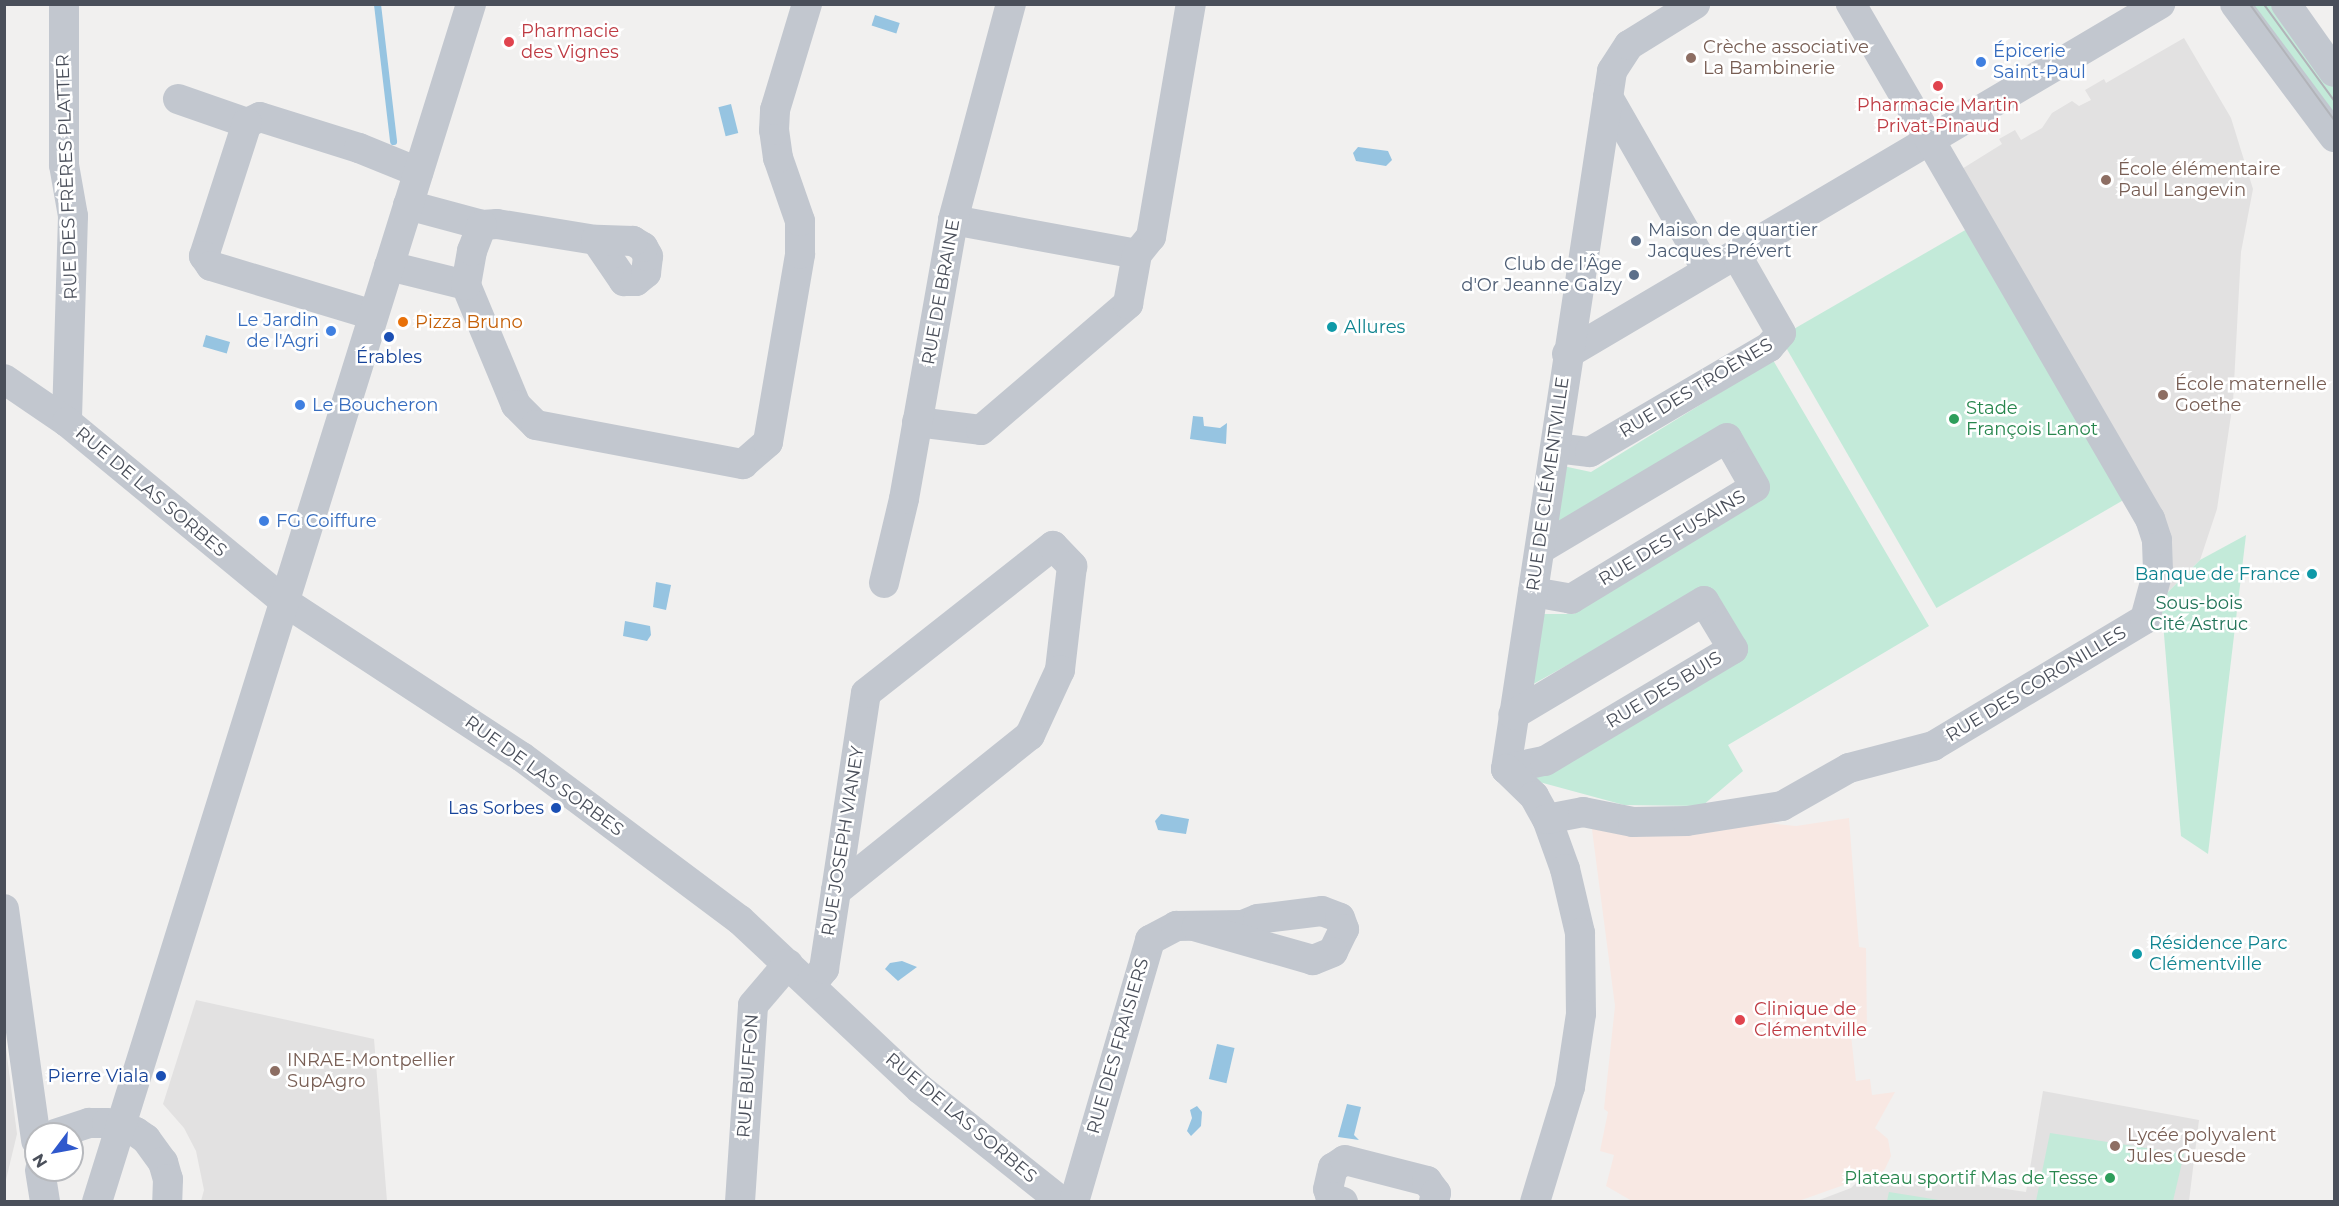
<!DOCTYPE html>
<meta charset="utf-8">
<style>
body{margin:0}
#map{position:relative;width:2339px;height:1206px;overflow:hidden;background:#f1f0ef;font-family:Montserrat,sans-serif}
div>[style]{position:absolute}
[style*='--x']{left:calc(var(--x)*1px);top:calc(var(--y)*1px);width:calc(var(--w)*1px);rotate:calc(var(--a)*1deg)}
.education>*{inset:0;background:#e2e1e1}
.medical>*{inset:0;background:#f8e8e3}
.green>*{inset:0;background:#c3ead9;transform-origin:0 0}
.water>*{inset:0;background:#96c4e1;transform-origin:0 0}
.stream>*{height:7px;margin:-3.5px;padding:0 3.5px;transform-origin:3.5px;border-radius:3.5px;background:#96c4e1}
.minor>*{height:30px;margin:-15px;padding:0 15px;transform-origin:15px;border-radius:15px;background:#c2c7cf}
.tram>*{height:1.5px;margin:-0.75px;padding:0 0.75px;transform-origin:0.75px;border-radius:0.75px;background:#b2b4b9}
.dots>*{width:16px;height:16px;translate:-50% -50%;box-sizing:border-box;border:3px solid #fff;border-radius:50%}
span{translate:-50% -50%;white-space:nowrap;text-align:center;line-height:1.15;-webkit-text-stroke:5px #fff;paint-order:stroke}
.health-label{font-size:18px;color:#be3a42}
.left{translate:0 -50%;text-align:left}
.education-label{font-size:18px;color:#785e54}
.shop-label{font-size:18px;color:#366cbe}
.right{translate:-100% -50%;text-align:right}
.street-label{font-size:18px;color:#4a4f5a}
.service-label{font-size:18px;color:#4e5e75}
.food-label{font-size:18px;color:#c56008}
.culture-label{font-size:18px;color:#0d838f}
.transit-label{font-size:18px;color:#164399}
.leisure-label{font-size:18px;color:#27864d}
.park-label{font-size:18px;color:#227459}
.frame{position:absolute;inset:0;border:6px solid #4a4f5a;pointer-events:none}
.north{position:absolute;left:24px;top:1122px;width:60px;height:60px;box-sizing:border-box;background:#fff;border:2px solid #b7b9bd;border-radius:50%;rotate:238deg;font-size:16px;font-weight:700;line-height:24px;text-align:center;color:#4a4f5a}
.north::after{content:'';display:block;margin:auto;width:21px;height:27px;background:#2f58cc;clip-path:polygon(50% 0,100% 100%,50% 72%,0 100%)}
</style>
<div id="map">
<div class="education">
<div style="clip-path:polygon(2184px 38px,2231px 118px,2253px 189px,2241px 252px,2233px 402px,2217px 509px,2200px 560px,2161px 599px,2172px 549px,2163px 527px,1957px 172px,2002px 144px,1999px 139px,2015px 130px,2021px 140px,2042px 128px,2052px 113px,2072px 101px,2079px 106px,2091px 100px,2085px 90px,2104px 79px,2106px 83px)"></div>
<div style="clip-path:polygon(196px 1000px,374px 1039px,387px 1201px,201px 1201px,204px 1190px,196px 1151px,184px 1128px,163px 1104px)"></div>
<div style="clip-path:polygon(5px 1040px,17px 1134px,5px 1184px,4px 1040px)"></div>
<div style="clip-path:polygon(2043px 1091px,2199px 1120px,2189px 1201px,1814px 1202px,1851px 1188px,1856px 1183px,1879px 1182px,1891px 1172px,2026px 1192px)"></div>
</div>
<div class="medical">
<div style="clip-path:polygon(1849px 818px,1859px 947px,1866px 948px,1867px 1034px,1851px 1035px,1856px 1081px,1870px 1079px,1872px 1095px,1895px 1092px,1875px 1128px,1888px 1139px,1891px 1156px,1885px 1169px,1874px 1180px,1855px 1181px,1796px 1202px,1632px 1201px,1606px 1186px,1614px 1155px,1600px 1151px,1608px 1112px,1604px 1109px,1615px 1006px,1591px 822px,1748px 821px,1796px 826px)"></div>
</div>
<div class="green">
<div style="clip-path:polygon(2243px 5px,2272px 5px,2334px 87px,2334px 127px)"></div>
<div style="left:1967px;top:229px;width:313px;height:216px;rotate:60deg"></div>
<div style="clip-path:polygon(1773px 360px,1929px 626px,1728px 745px,1743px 771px,1702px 806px,1624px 805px,1532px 780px,1735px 657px,1706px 588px,1528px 687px,1543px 614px,1574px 614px,1764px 493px,1723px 428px,1558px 524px,1563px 466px,1591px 472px)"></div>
<div style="clip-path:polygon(2246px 535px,2208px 854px,2181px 836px,2161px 599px,2200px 560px)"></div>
<div style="clip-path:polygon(2050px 1133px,2184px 1154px,2173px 1201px,2036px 1201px)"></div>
<div style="clip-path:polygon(1889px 1192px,1945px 1201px,1887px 1201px)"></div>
</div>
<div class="water">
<div style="left:875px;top:15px;width:26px;height:11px;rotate:18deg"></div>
<div style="left:731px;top:104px;width:30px;height:13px;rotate:76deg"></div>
<div style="clip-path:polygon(1358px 147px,1388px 151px,1392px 160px,1386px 166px,1356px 161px,1353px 153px)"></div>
<div style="left:206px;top:335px;width:25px;height:12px;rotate:16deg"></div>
<div style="clip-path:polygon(1193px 416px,1203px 417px,1204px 426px,1220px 428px,1227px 423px,1226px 444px,1190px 439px)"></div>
<div style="clip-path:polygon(656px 582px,671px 585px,666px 610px,653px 607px)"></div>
<div style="clip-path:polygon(625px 621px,650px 626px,651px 635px,647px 641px,623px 636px)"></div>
<div style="clip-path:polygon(1161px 814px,1189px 819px,1186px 834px,1158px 830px,1155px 821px)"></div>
<div style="clip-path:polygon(902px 961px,917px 967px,898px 981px,885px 969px,890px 963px)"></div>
<div style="left:1217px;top:1044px;width:18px;height:36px;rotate:13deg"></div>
<div style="clip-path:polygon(1347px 1104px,1361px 1107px,1354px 1135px,1359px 1140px,1338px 1137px)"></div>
<div style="clip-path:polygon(1197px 1106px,1202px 1112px,1201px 1126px,1191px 1136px,1187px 1131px,1192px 1118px,1190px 1110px)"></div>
</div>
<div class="stream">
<div style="--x:377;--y:4;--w:138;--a:83.3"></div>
</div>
<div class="minor">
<div style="--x:64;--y:4;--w:161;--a:90"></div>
<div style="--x:64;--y:165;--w:52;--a:80"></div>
<div style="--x:73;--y:216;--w:206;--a:91.7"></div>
<div style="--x:2235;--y:4;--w:166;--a:53.3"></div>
<div style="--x:2286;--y:4;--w:83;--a:54.8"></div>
<div style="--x:1608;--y:97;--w:199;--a:60.2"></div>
<div style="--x:178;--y:99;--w:73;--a:19.2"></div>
<div style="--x:247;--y:123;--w:14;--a:-25"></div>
<div style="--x:260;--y:117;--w:104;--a:17.4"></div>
<div style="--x:359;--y:148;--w:64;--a:22.1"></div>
<div style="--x:247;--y:123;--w:140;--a:107.9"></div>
<div style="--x:204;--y:256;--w:12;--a:55"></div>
<div style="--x:211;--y:266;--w:169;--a:16.8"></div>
<div style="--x:408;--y:205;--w:77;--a:15.1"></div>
<div style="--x:482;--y:225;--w:15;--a:-4"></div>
<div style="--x:497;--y:224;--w:100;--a:9.2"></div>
<div style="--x:596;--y:240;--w:50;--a:55.7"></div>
<div style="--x:624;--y:281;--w:12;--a:0"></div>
<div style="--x:636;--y:281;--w:13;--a:-39"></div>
<div style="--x:646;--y:273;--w:17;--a:-83"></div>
<div style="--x:648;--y:256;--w:10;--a:-119"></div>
<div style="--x:643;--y:247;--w:12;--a:-149"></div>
<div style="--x:633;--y:241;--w:37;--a:-178"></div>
<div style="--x:953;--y:220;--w:187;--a:10.5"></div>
<div style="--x:1137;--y:254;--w:22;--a:-51"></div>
<div style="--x:1151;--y:237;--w:236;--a:-80.3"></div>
<div style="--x:389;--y:266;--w:79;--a:13.9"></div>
<div style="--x:466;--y:285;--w:130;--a:67.4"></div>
<div style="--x:516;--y:405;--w:28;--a:45"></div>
<div style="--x:536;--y:425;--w:211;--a:10.7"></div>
<div style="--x:743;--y:464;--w:33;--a:-41"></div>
<div style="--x:768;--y:442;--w:191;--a:-80.3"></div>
<div style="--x:800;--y:254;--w:33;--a:-90"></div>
<div style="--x:800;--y:221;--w:67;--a:-109.2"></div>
<div style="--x:778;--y:158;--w:28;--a:-98"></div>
<div style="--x:774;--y:130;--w:20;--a:-87"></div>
<div style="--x:775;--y:110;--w:111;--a:-73.2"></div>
<div style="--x:466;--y:285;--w:35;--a:-80"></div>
<div style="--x:472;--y:251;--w:28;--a:-69"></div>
<div style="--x:1567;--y:354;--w:689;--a:-30.55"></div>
<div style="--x:4;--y:379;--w:76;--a:34.3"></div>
<div style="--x:67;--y:422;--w:283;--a:39.5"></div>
<div style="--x:285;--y:602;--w:283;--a:33.2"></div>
<div style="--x:522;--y:757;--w:272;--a:36.8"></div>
<div style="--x:740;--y:920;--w:247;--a:43.2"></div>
<div style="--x:920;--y:1089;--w:181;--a:38.5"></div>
<div style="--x:917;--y:422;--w:64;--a:7.1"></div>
<div style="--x:981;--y:430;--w:194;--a:-40.6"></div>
<div style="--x:1128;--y:304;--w:51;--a:-79.8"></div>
<div style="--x:1556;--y:448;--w:34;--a:7"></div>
<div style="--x:1590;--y:452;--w:208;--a:-30.4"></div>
<div style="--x:1769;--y:347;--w:18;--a:-49"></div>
<div style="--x:1781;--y:333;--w:91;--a:-119.7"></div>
<div style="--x:884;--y:583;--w:86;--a:-76.6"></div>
<div style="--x:904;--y:499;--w:283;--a:-80"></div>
<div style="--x:953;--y:220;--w:224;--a:-75"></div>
<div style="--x:1533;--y:592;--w:39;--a:10"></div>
<div style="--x:1571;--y:599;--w:215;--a:-31.3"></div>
<div style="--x:1755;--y:487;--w:56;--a:-119.7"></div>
<div style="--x:1727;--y:438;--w:217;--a:149.3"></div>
<div style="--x:1506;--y:769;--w:706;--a:-81.36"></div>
<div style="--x:1612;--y:71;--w:31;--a:-57"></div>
<div style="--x:1629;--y:45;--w:78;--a:-31.8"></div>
<div style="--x:1506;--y:769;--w:40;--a:-12"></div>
<div style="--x:1545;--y:761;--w:219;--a:-30.8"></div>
<div style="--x:1733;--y:649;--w:56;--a:-121.1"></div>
<div style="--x:1704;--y:601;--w:222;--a:149.2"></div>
<div style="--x:1506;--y:769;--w:39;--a:44"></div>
<div style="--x:1534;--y:796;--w:26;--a:61"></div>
<div style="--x:1547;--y:819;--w:53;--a:70.2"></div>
<div style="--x:1565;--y:869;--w:66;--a:76.8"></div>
<div style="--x:1580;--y:933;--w:81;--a:89.3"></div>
<div style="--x:1581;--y:1014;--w:74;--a:98.6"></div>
<div style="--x:1570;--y:1087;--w:120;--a:106.9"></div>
<div style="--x:1547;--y:819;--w:37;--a:-11"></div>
<div style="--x:1583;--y:812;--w:51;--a:11.3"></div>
<div style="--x:1633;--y:822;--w:54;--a:-1.1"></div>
<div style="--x:1687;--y:821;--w:96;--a:-9"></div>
<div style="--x:1782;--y:806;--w:77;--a:-29.6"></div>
<div style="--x:1849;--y:768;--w:87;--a:-14.7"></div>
<div style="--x:1933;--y:746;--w:247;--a:-30.9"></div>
<div style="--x:2145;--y:619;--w:50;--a:-74.8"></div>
<div style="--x:2158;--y:571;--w:31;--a:-92"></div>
<div style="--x:2157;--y:540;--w:22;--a:-108"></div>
<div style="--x:2150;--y:519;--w:596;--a:-120.14"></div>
<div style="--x:4;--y:909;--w:234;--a:82.1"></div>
<div style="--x:811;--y:985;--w:21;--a:-51"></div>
<div style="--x:824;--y:969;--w:79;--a:-81.3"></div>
<div style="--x:836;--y:891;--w:200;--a:-81.4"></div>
<div style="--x:866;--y:693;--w:238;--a:-38.2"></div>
<div style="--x:1053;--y:546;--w:28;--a:46"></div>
<div style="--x:1072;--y:566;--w:105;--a:96.6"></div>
<div style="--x:1060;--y:670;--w:72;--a:114.8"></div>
<div style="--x:1030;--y:735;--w:249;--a:141.2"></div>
<div style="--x:55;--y:1134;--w:36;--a:-18"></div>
<div style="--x:89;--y:1123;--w:18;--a:0"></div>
<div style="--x:107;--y:1123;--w:30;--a:17"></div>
<div style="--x:136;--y:1132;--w:12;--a:35"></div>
<div style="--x:146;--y:1139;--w:29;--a:54"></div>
<div style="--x:163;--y:1162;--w:18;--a:74"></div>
<div style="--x:168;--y:1179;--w:23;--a:92"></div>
<div style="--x:40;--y:1170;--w:32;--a:81"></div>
<div style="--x:97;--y:1202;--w:1255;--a:-72.66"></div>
<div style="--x:740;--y:1202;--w:197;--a:-86.2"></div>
<div style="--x:753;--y:1005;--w:54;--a:-49.5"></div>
<div style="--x:1074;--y:1202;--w:273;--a:-73.8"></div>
<div style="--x:1150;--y:940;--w:30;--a:-28"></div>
<div style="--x:1176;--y:926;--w:67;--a:-0.9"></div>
<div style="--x:1243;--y:925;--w:16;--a:-22"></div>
<div style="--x:1258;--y:919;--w:64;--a:-7.1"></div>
<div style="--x:1322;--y:911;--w:19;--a:21"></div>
<div style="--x:1340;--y:918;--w:12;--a:70"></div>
<div style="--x:1344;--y:929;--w:25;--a:116"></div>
<div style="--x:1333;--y:952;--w:22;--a:158"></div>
<div style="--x:1313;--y:960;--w:121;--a:-164.1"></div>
<div style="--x:1343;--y:1202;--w:13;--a:-162"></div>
<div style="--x:1331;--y:1198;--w:9;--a:-108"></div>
<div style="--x:1328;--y:1189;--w:22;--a:-77"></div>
<div style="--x:1333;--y:1168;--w:14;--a:-34"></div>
<div style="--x:1345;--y:1160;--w:85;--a:14.4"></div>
<div style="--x:1427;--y:1181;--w:15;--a:53"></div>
<div style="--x:1436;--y:1193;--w:9;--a:103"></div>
</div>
<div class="tram">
<div style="--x:2250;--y:4;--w:142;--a:53.9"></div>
<div style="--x:2264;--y:4;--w:119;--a:53.9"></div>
</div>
<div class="dots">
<div style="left:509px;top:42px;background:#e0444e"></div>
<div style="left:1691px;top:58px;background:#8d6e63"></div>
<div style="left:1981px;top:62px;background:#3f7fe0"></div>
<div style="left:1938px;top:86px;background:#e0444e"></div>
<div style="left:2106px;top:180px;background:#8d6e63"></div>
<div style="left:1636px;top:241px;background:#5c6f8a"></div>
<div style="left:1634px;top:275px;background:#5c6f8a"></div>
<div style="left:403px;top:322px;background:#e8710a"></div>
<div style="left:1332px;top:327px;background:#0f9aa8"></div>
<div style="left:331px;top:331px;background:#3f7fe0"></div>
<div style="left:389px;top:337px;background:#1a4fb4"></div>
<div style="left:2163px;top:395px;background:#8d6e63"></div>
<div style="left:300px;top:405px;background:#3f7fe0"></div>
<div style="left:1954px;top:419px;background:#2e9e5b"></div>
<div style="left:264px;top:521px;background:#3f7fe0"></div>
<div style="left:2312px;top:574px;background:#0f9aa8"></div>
<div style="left:556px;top:808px;background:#1a4fb4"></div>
<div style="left:2137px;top:954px;background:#0f9aa8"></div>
<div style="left:1740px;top:1020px;background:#e0444e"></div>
<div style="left:275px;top:1071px;background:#8d6e63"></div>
<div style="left:161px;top:1076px;background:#1a4fb4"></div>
<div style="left:2115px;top:1146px;background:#8d6e63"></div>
<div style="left:2110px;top:1178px;background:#2e9e5b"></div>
</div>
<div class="health-label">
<span class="left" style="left:521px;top:42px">Pharmacie<br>des Vignes</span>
<span style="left:1938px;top:116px">Pharmacie Martin<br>Privat-Pinaud</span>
<span class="left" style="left:1754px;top:1020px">Clinique de<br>Clémentville</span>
</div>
<div class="education-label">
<span class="left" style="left:1703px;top:58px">Crèche associative<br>La Bambinerie</span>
<span class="left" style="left:2118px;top:180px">École élémentaire<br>Paul Langevin</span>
<span class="left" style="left:2175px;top:395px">École maternelle<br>Goethe</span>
<span class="left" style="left:287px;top:1071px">INRAE-Montpellier<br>SupAgro</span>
<span class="left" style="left:2127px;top:1146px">Lycée polyvalent<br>Jules Guesde</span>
</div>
<div class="shop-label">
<span class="left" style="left:1993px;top:62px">Épicerie<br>Saint-Paul</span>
<span class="right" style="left:319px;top:331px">Le Jardin<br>de l'Agri</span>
<span class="left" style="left:312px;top:405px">Le Boucheron</span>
<span class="left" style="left:276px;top:521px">FG Coiffure</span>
</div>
<div class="street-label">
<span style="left:67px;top:177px;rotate:-92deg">RUE DES FRÈRES PLATTER</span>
<span style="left:941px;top:292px;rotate:-80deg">RUE DE BRAINE</span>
<span style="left:1696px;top:388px;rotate:-31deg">RUE DES TROÈNES</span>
<span style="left:1548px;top:484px;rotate:-82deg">RUE DE CLÉMENTVILLE</span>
<span style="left:151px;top:492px;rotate:40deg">RUE DE LAS SORBES</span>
<span style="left:1672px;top:538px;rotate:-31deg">RUE DES FUSAINS</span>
<span style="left:2036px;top:684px;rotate:-31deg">RUE DES CORONILLES</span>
<span style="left:1664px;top:690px;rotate:-31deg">RUE DES BUIS</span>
<span style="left:544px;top:776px;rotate:36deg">RUE DE LAS SORBES</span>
<span style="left:843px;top:841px;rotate:-81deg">RUE JOSEPH VIANEY</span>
<span style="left:1118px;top:1046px;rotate:-74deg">RUE DES FRAISIERS</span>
<span style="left:748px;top:1076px;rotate:-86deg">RUE BUFFON</span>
<span style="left:961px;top:1118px;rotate:40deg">RUE DE LAS SORBES</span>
</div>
<div class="service-label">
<span class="left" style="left:1648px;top:241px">Maison de quartier<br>Jacques Prévert</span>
<span class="right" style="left:1622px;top:275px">Club de l'Âge<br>d'Or Jeanne Galzy</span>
</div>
<div class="food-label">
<span class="left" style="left:415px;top:322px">Pizza Bruno</span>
</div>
<div class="culture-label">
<span class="left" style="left:1344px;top:327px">Allures</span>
<span class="right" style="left:2300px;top:574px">Banque de France</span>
<span class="left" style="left:2149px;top:954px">Résidence Parc<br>Clémentville</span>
</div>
<div class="transit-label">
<span style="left:389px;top:357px">Érables</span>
<span class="right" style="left:544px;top:808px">Las Sorbes</span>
<span class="right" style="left:149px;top:1076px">Pierre Viala</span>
</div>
<div class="leisure-label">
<span class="left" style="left:1966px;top:419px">Stade<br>François Lanot</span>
<span class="right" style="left:2098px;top:1178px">Plateau sportif Mas de Tesse</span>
</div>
<div class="park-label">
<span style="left:2199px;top:614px">Sous-bois<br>Cité Astruc</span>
</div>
<div class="frame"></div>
<div class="north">N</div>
</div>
